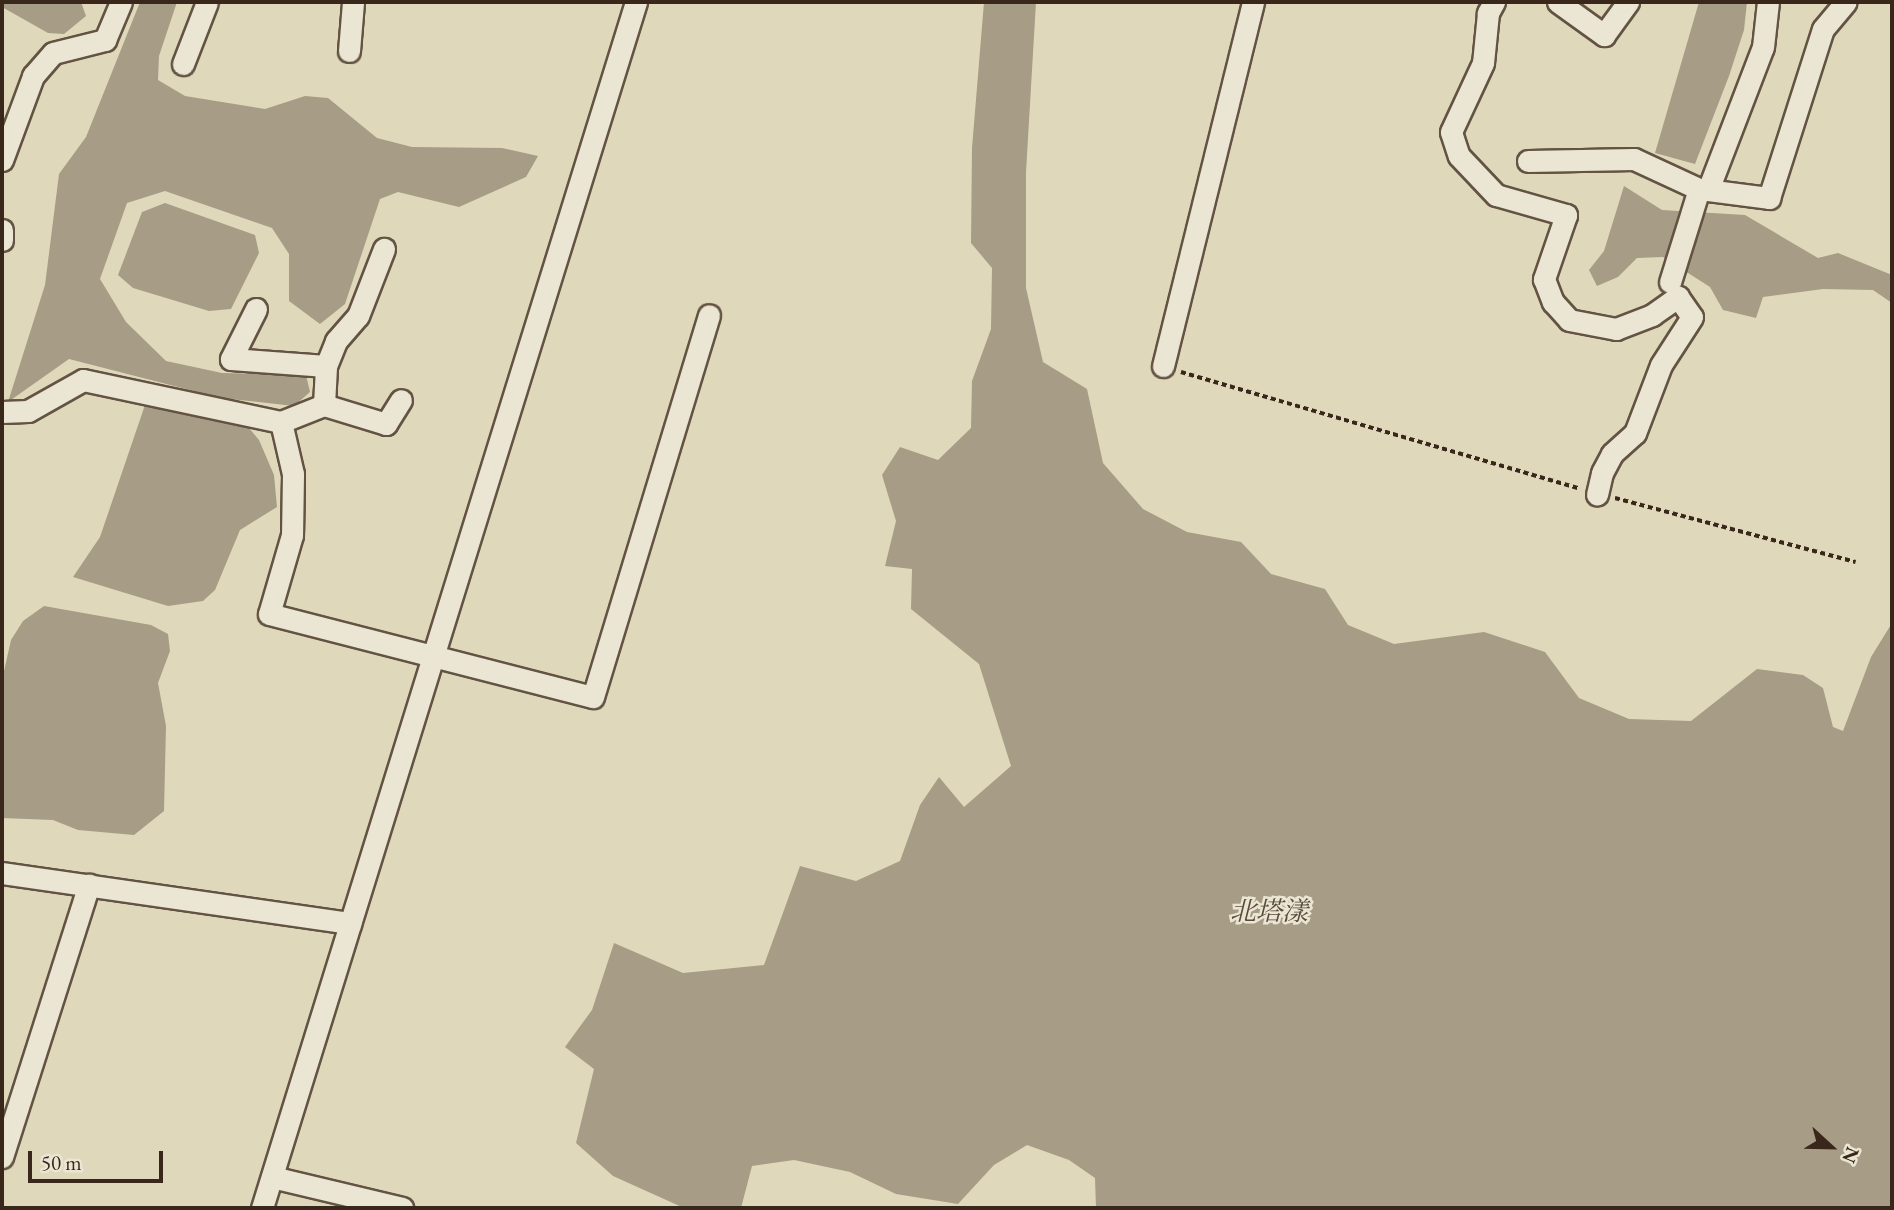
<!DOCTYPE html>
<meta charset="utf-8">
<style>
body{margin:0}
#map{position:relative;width:1894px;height:1210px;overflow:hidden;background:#e0d8bb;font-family:"EB Garamond","Noto Serif SC",serif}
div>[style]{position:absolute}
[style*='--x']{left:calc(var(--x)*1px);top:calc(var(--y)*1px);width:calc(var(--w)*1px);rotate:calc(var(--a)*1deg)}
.water>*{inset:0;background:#a79c85}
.path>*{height:3.5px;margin-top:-1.75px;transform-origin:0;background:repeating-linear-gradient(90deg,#39271b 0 5px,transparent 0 8.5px)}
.roads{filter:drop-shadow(2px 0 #635343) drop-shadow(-2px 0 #635343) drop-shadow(0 2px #635343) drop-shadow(0 -2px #635343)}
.minor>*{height:21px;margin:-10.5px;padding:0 10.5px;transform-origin:10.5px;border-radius:10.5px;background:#ebe6d3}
span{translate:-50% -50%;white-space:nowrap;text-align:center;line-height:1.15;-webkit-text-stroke:5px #ebe6d3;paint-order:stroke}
.water-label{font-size:26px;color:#5a4a3b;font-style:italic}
.frame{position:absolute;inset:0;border:4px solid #39271b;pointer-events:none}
.north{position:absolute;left:1796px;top:1112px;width:70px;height:70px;-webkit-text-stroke:5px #ebe6d3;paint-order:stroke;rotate:112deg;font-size:19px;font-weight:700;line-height:28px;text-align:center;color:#39271b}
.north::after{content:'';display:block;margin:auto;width:24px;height:32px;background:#39271b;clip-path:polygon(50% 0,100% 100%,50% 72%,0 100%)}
.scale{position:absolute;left:28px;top:1151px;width:135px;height:32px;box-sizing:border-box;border:4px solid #39271b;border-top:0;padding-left:9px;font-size:21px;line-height:24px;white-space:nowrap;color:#39271b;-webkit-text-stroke:5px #ebe6d3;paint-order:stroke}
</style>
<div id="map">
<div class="water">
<div style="clip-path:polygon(2px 2px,81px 2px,86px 16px,64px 34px,48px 33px,2px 7px)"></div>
<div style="clip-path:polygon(140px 2px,177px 2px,159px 56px,158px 80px,185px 96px,265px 109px,305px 96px,328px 98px,377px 138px,412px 147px,502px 148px,538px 156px,526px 177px,459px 207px,398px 192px,380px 199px,345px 304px,320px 324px,289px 301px,289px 254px,272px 228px,165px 191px,127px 203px,100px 279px,126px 322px,166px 361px,222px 373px,306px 375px,310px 392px,294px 406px,221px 398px,69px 359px,8px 402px,45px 285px,59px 174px,86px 137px)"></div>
<div style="clip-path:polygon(984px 2px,1036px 2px,1026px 172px,1026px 288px,1043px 362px,1087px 389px,1103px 463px,1143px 509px,1187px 532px,1241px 542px,1271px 574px,1325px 589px,1348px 625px,1394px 644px,1484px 632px,1545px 652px,1579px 698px,1629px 719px,1691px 721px,1757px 669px,1803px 675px,1823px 688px,1833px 727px,1843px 731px,1871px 657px,1892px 623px,1892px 1208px,1096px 1208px,1095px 1178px,1069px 1160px,1027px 1145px,994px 1165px,958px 1204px,896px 1194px,850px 1172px,794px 1160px,752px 1166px,741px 1208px,684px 1208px,613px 1176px,576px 1143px,594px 1069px,565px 1047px,592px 1010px,614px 943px,683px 973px,764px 965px,800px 866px,856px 881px,900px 861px,920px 805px,939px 777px,964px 807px,1011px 766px,979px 664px,911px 609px,912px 569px,885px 566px,896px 521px,882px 475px,900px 447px,938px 460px,971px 428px,972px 381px,991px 329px,992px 268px,971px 243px,972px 148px)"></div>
<div style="clip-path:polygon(1699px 2px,1747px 2px,1744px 30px,1729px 76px,1695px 164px,1655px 153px)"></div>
<div style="clip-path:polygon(1624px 186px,1662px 210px,1745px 215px,1818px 258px,1838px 253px,1892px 275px,1892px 303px,1873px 290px,1823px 289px,1763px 297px,1756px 318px,1723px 310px,1710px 287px,1663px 257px,1637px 258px,1618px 277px,1597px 286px,1589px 270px,1604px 251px)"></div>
<div style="clip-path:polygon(165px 203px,255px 235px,259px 253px,231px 309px,209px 311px,133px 288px,118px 275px,142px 212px)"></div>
<div style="clip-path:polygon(147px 399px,178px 412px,244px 422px,259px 440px,274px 475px,277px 507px,240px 530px,215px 590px,203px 601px,168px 606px,73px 577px,100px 537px)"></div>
<div style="clip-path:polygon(44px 606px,151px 625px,168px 634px,170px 651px,158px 683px,166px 726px,164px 811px,134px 835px,78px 830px,53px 820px,2px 818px,2px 680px,11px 640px,23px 621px)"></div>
</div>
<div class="path">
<div style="--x:1181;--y:372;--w:416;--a:16.3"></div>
<div style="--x:1615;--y:498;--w:249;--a:14.9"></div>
</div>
<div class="roads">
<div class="minor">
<div style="--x:1494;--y:2;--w:13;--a:119"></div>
<div style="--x:1488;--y:13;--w:50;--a:95.7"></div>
<div style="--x:1483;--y:63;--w:76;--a:114.9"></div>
<div style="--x:1451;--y:132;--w:25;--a:72"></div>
<div style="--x:1459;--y:156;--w:54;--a:46.5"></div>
<div style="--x:1496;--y:195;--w:73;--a:15.9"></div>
<div style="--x:1566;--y:215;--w:68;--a:109"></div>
<div style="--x:1544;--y:279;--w:25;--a:69"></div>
<div style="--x:1553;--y:302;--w:24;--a:48"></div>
<div style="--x:1569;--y:320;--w:48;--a:10.8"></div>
<div style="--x:1616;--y:329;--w:39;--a:-21"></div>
<div style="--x:1652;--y:315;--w:32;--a:-35"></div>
<div style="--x:1678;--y:297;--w:24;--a:55"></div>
<div style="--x:1692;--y:317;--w:57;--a:122.9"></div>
<div style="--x:1661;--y:365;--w:73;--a:110.9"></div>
<div style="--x:1635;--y:433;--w:31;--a:138"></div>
<div style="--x:1612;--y:454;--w:21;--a:118"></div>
<div style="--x:1602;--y:473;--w:22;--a:103"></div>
<div style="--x:1558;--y:2;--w:57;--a:35.7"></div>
<div style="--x:1604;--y:35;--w:41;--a:-54"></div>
<div style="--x:349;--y:51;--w:49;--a:-85.3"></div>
<div style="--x:183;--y:64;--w:66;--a:-68.8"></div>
<div style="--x:2;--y:160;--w:90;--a:-69.7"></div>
<div style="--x:33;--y:76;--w:30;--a:-49"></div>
<div style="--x:53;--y:53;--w:54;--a:-14"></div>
<div style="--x:105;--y:40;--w:41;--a:-67.2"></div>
<div style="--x:1528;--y:161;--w:106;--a:-1.1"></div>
<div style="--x:1634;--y:159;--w:72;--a:24.8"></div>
<div style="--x:1699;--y:189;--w:71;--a:7.3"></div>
<div style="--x:1769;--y:198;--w:177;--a:-72.3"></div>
<div style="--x:1823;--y:29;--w:35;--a:-50"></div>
<div style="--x:1708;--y:190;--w:153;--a:-69"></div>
<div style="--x:1763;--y:47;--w:45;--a:-83.7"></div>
<div style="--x:2;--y:230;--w:10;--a:90"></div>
<div style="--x:1670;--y:282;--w:97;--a:-72.7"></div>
<div style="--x:256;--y:309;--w:56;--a:116.6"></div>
<div style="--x:231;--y:359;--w:95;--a:4.2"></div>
<div style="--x:1163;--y:366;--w:375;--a:-76.1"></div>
<div style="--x:324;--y:405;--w:39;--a:-87"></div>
<div style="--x:326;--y:366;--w:27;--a:-68"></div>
<div style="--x:336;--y:341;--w:33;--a:-49"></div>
<div style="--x:358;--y:316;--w:72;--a:-68.8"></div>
<div style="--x:2;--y:412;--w:26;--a:-2"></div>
<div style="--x:28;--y:411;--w:63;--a:-29.4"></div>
<div style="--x:83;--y:380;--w:202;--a:12"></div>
<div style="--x:281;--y:422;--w:46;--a:-21.6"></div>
<div style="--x:324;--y:405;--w:65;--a:17"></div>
<div style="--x:386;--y:424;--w:28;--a:-58"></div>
<div style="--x:281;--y:422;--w:53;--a:77"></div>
<div style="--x:293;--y:474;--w:61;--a:90.9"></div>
<div style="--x:292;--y:535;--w:82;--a:106.2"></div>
<div style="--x:269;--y:614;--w:334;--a:14.4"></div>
<div style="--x:593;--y:697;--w:399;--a:-73.1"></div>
<div style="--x:2;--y:873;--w:352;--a:8.2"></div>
<div style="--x:2;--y:1157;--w:286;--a:-72.3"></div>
<div style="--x:272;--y:1177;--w:134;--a:13.4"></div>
<div style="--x:262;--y:1208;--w:1263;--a:-72.77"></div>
</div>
</div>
<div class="water-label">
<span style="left:1269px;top:912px">北塔漾</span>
</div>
<div class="frame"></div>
<div class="north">N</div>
<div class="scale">50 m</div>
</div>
